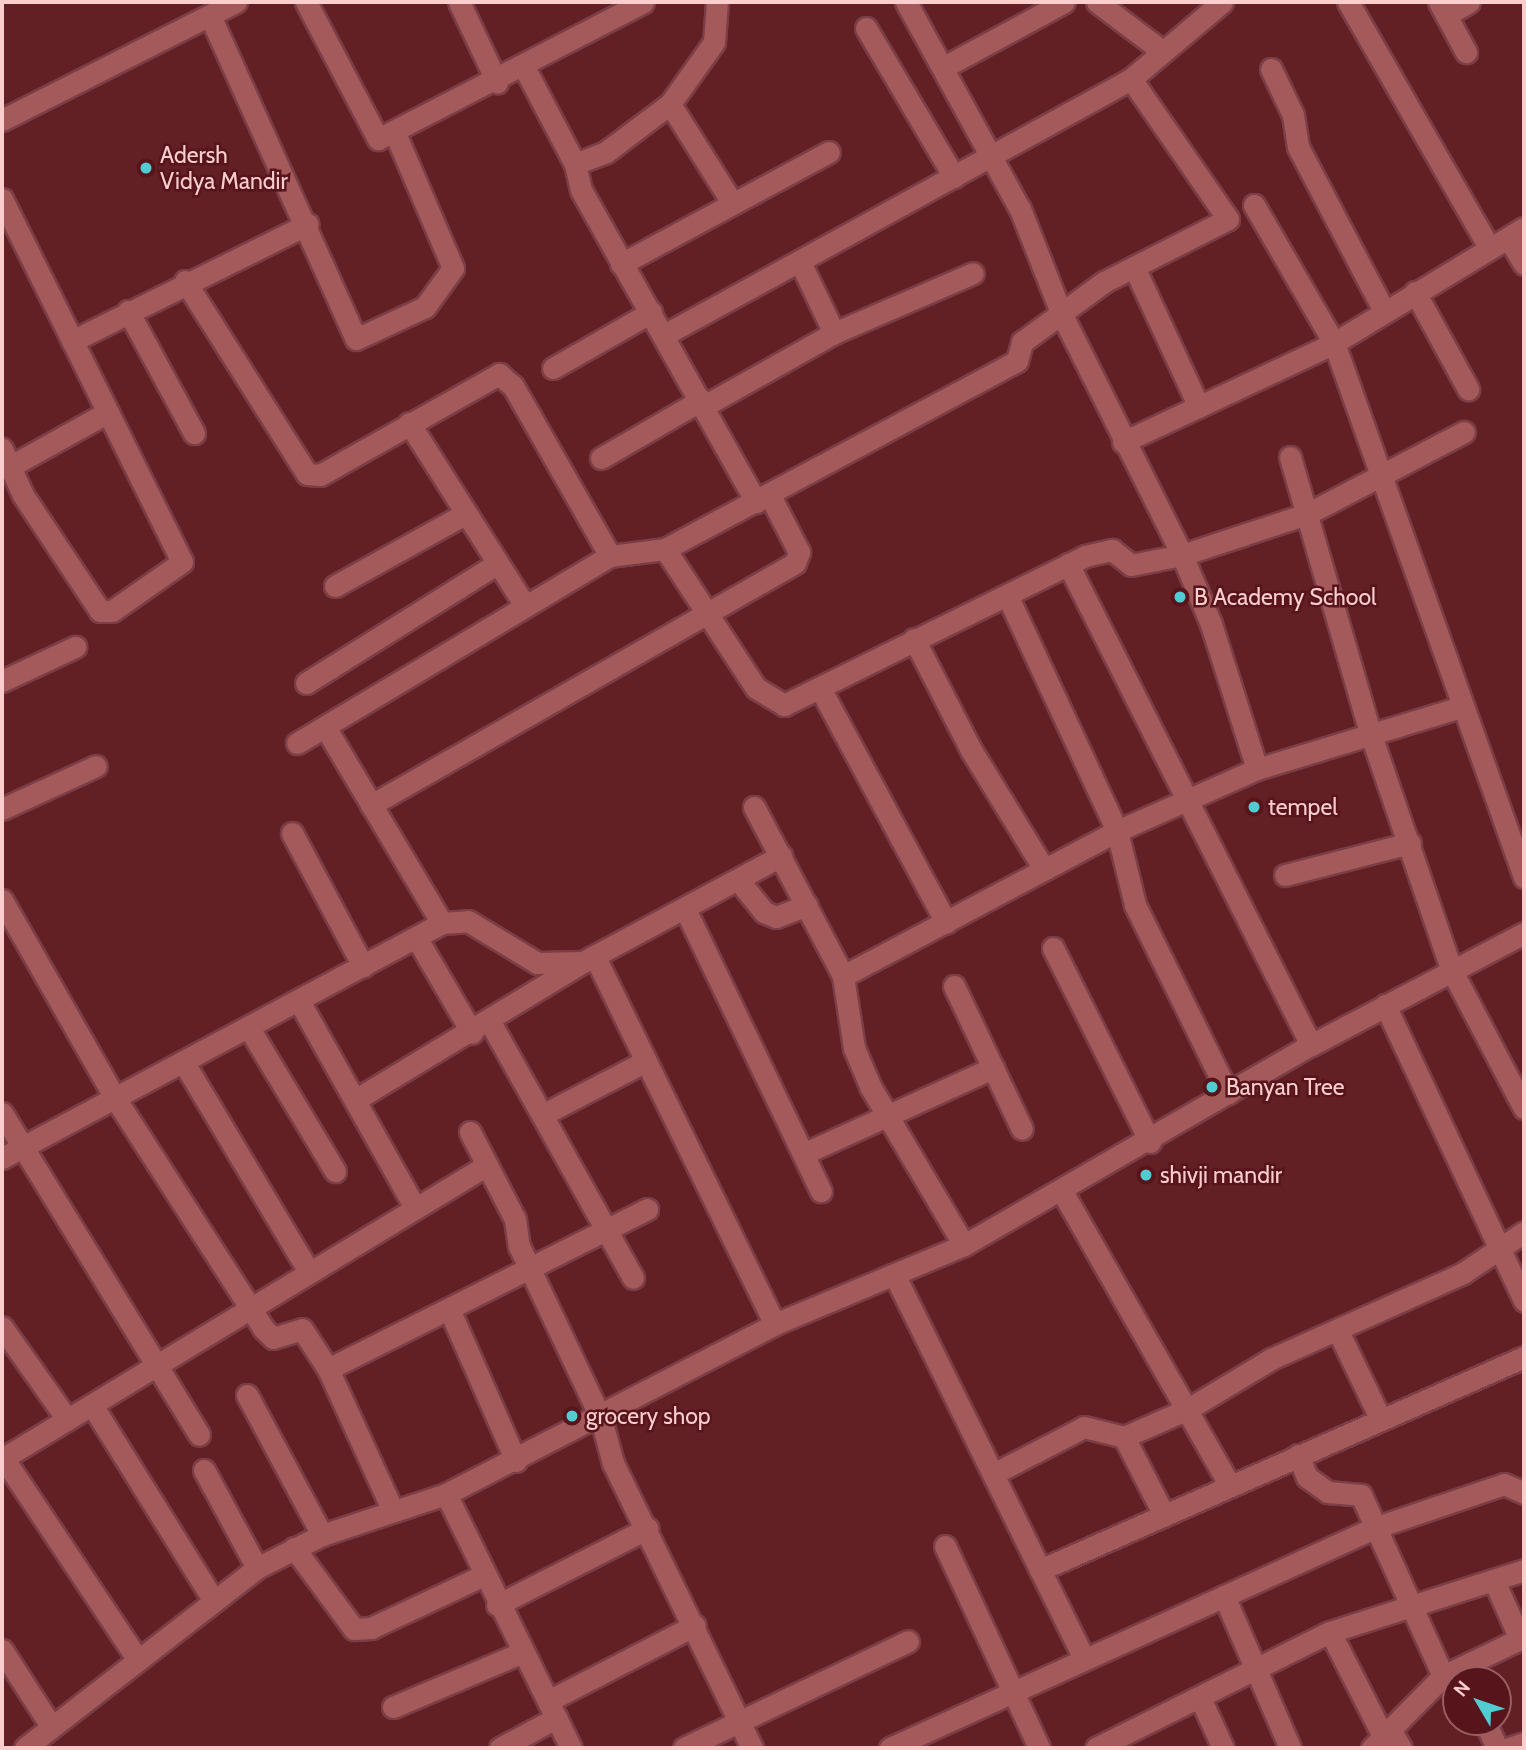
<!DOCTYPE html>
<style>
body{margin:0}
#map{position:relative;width:1526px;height:1750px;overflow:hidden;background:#632024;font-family:Cabin,sans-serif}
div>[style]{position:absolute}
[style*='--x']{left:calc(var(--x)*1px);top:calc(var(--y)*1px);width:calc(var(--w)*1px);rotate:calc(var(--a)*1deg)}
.roads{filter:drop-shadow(2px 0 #7b3e46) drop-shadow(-2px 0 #7b3e46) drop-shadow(0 2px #7b3e46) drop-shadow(0 -2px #7b3e46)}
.minor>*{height:21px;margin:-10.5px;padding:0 10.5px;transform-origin:10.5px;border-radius:10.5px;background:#a45a5b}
.dots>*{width:19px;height:19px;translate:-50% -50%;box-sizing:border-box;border:4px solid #57141b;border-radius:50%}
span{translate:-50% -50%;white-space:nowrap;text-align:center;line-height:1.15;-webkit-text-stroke:5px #57141b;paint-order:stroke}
.poi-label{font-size:23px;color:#f9cecd}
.left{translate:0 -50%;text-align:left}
.frame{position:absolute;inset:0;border:4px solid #f9cecd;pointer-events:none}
.north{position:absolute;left:1442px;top:1666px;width:70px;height:70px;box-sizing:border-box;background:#57141b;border:2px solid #985e62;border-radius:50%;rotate:309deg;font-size:19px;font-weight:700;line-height:28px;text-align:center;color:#f9cecd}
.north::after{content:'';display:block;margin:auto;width:24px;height:32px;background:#51ccd2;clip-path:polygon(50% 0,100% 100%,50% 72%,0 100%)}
</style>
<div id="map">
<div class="roads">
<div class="minor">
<div style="--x:306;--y:2;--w:155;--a:62.3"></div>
<div style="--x:378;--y:139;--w:298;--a:-27.3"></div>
<div style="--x:459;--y:2;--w:89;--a:64.6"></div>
<div style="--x:906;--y:2;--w:236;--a:61.2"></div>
<div style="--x:1020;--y:209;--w:114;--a:68.4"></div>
<div style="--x:1062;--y:315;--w:268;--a:63.4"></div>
<div style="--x:1182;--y:555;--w:75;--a:67.2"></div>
<div style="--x:1211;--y:624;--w:152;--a:72.4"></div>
<div style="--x:1097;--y:2;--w:80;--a:36.9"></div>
<div style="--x:1348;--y:2;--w:283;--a:60.1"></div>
<div style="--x:1439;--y:2;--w:57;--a:61.6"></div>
<div style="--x:1446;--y:15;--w:26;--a:-29"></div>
<div style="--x:211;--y:18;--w:352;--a:65.7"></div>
<div style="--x:356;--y:339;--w:76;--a:-24.9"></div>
<div style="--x:425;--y:307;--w:48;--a:-54.3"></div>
<div style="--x:453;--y:268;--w:149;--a:-113.3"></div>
<div style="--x:866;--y:28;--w:173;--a:59.4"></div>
<div style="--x:524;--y:67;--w:110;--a:62.3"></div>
<div style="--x:575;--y:164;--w:27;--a:77"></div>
<div style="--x:581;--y:190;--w:358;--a:60.7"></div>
<div style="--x:944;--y:67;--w:136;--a:-28.4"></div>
<div style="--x:1271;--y:69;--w:51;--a:64.4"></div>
<div style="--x:1293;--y:115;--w:32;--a:81"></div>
<div style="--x:1298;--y:147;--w:185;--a:62.3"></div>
<div style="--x:670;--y:104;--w:115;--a:57.8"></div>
<div style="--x:2;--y:120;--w:262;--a:-26.8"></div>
<div style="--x:575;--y:164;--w:33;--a:-21"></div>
<div style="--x:606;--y:152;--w:80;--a:-36.9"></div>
<div style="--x:670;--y:104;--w:76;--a:-54.6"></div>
<div style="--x:714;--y:42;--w:40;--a:-85.7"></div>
<div style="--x:2;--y:199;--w:405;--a:63.6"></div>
<div style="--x:182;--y:562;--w:85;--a:145"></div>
<div style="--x:112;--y:611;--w:12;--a:180"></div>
<div style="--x:100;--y:611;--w:139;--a:-123.6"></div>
<div style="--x:23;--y:495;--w:51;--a:-114.5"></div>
<div style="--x:1254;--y:205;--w:160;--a:59.9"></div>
<div style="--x:1334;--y:343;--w:567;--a:70.41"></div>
<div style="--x:1509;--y:239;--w:29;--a:59"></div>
<div style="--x:800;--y:262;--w:79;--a:64.4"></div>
<div style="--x:621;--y:264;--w:236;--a:-28.3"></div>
<div style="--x:1134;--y:267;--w:154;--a:65.1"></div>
<div style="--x:185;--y:281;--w:228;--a:57.7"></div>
<div style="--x:307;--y:474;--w:13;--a:4"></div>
<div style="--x:320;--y:475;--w:206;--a:-29.4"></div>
<div style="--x:499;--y:374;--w:18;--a:41"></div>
<div style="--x:513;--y:386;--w:196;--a:60.3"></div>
<div style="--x:1415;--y:292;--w:111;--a:61.3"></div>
<div style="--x:128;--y:311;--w:139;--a:61.6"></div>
<div style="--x:664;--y:335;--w:533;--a:-28.73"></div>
<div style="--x:1131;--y:79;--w:119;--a:-40.2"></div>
<div style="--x:72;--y:341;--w:263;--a:-26.4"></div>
<div style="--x:553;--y:368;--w:113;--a:-29.7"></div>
<div style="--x:704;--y:406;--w:149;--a:-29.3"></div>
<div style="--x:834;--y:333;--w:151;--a:-23.3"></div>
<div style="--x:409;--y:423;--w:217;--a:57.6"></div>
<div style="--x:1123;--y:442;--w:233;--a:-25.1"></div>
<div style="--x:1334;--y:343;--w:222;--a:-31.2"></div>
<div style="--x:1290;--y:457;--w:290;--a:73.8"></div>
<div style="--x:1371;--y:735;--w:247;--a:71.1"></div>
<div style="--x:1451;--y:969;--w:157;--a:62.3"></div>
<div style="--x:601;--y:458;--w:116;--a:-30.1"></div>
<div style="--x:11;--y:466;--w:111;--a:-29.1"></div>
<div style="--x:665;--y:549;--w:166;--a:56.8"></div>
<div style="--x:756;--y:688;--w:33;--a:31"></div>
<div style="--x:784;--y:705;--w:336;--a:-26.3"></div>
<div style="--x:1085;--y:556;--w:28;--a:-13"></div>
<div style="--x:1112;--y:550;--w:24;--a:38"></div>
<div style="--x:1131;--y:565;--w:52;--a:-11.1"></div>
<div style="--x:1182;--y:555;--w:132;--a:-18.2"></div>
<div style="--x:1307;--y:514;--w:177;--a:-27.6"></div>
<div style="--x:1068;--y:564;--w:539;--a:63.2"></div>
<div style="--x:335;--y:586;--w:149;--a:-29"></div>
<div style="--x:1007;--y:595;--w:260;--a:65"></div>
<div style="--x:1117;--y:831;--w:76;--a:76.3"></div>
<div style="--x:1135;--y:905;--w:210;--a:63.7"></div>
<div style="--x:914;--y:639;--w:125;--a:62.8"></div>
<div style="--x:971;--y:750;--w:140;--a:58.5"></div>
<div style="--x:2;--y:681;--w:81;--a:-25"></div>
<div style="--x:306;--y:683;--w:223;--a:-32"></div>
<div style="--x:821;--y:690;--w:264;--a:61.7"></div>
<div style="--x:325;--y:727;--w:228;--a:59.2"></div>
<div style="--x:297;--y:743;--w:365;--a:-30.9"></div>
<div style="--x:610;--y:556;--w:55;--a:-7.3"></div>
<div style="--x:665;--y:549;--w:399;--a:-28.1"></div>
<div style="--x:1017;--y:361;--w:20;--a:-75"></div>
<div style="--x:1022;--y:342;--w:102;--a:-36.2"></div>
<div style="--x:1104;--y:282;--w:139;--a:-26.9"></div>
<div style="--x:1228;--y:219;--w:170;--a:-124.7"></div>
<div style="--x:371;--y:805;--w:488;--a:-29.7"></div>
<div style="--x:795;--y:563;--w:12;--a:-70"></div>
<div style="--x:799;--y:552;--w:65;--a:-117.3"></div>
<div style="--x:754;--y:807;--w:191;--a:62.2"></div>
<div style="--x:843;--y:976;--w:73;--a:81.3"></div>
<div style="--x:854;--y:1048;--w:43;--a:67"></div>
<div style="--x:871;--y:1088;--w:182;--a:59.4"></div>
<div style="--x:2;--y:809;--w:103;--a:-24.6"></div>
<div style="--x:292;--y:833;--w:151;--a:61.9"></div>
<div style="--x:1285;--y:875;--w:129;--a:-14.4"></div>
<div style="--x:739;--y:881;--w:40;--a:51"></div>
<div style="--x:764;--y:912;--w:13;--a:23"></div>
<div style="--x:776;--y:917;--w:33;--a:-21"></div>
<div style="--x:2;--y:900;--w:228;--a:60.3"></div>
<div style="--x:115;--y:1098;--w:274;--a:57.2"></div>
<div style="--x:263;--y:1328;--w:14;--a:45"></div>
<div style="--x:273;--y:1338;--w:30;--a:-17"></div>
<div style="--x:302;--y:1329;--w:48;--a:57"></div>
<div style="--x:328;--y:1369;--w:154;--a:65.4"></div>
<div style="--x:686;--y:911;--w:311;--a:64.3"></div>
<div style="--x:416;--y:937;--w:111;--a:59.7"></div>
<div style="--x:1053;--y:948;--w:217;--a:63.4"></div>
<div style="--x:595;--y:957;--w:409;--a:63.9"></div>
<div style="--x:843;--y:976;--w:310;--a:-27.9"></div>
<div style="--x:1117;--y:831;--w:153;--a:-23.9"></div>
<div style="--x:1257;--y:769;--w:213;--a:-16.9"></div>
<div style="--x:954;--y:986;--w:158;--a:64.6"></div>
<div style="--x:299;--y:1001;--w:233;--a:60.7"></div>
<div style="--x:1385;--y:1005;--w:327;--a:64.8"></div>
<div style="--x:490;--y:1022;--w:293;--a:60.8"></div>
<div style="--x:249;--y:1028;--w:167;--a:59"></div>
<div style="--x:184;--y:1063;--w:241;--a:59.1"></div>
<div style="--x:355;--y:1100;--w:267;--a:-31.2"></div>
<div style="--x:583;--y:962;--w:225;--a:-28.2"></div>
<div style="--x:2;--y:1113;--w:377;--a:58.5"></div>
<div style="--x:542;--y:1115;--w:117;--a:-27.4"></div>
<div style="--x:470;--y:1132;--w:98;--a:62.7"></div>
<div style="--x:515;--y:1219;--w:27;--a:82"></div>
<div style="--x:519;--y:1246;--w:191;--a:64.6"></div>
<div style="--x:601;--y:1419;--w:46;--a:74.7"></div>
<div style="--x:613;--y:1463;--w:317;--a:64"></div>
<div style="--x:803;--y:1154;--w:209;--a:-24.4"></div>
<div style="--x:2;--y:1158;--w:499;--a:-28.1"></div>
<div style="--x:442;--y:923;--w:26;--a:-4"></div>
<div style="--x:468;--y:921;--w:81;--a:31.3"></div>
<div style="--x:537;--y:963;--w:46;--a:-1.2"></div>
<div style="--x:1063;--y:1193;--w:337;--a:60.3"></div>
<div style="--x:895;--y:1276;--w:427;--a:63.7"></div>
<div style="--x:449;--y:1309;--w:166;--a:66.2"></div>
<div style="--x:2;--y:1327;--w:113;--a:54.8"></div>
<div style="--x:1338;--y:1331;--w:97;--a:64.2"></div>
<div style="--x:328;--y:1369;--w:357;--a:-26.6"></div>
<div style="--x:247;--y:1395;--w:159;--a:61.8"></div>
<div style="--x:92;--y:1405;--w:227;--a:58.1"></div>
<div style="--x:1124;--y:1437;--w:88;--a:62.9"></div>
<div style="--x:1298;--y:1455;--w:24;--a:68"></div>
<div style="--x:1307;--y:1477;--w:26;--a:36"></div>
<div style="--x:1328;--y:1492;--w:33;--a:5"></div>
<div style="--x:1361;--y:1495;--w:199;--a:65.6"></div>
<div style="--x:2;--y:1456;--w:242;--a:56.3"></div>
<div style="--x:2;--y:1459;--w:567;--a:-31.22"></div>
<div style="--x:204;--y:1470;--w:111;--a:61.6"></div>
<div style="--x:993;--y:1474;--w:102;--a:-27.3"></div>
<div style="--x:1084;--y:1427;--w:41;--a:14"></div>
<div style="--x:1124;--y:1437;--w:70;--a:-23.6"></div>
<div style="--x:1188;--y:1409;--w:97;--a:-31.1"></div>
<div style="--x:1271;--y:1359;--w:210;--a:-24.1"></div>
<div style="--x:1463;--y:1273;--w:73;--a:-33.9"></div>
<div style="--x:446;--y:1494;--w:283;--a:63.8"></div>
<div style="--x:945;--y:1546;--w:223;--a:65"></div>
<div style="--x:294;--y:1548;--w:101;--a:53.5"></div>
<div style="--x:354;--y:1629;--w:17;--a:-3"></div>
<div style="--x:371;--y:1628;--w:123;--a:-25.1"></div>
<div style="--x:1040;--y:1570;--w:529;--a:-23.75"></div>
<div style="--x:1495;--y:1583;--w:61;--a:65.9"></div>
<div style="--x:1224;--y:1596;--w:166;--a:66.5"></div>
<div style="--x:497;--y:1605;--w:169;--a:-27"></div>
<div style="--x:1330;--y:1632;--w:114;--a:63"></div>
<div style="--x:2;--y:1650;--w:90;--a:57.2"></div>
<div style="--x:1201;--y:1700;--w:53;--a:65.4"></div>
<div style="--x:548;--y:1701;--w:165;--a:-27.3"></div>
<div style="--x:393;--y:1707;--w:139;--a:-22.9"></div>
<div style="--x:1485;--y:1722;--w:29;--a:65"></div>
<div style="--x:1389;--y:1728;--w:23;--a:59"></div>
<div style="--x:25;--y:1748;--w:294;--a:-37.8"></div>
<div style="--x:257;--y:1568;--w:73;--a:-26.9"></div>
<div style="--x:322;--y:1535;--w:131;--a:-18.3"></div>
<div style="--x:446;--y:1494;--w:370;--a:-27.3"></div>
<div style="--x:775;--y:1324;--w:205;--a:-22.7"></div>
<div style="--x:964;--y:1245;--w:401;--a:-30"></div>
<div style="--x:1311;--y:1045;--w:241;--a:-27.7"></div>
<div style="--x:500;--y:1748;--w:64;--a:-28.2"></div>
<div style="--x:684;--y:1748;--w:248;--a:-25.5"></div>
<div style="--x:890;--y:1748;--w:532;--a:-24.44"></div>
<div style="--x:1374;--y:1528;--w:137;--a:-18.7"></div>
<div style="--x:1504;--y:1484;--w:22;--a:24"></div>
<div style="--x:1096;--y:1748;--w:261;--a:-26.4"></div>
<div style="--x:1330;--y:1632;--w:204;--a:-17.7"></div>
<div style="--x:1372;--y:1748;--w:101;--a:-45.4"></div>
<div style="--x:1443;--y:1676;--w:90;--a:-25.7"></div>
<div style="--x:1509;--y:1748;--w:16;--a:-18"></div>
</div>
</div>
<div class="dots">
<div style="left:146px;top:168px;background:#51ccd2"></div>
<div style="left:1180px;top:597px;background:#51ccd2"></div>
<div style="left:1254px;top:807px;background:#51ccd2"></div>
<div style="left:1212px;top:1087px;background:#51ccd2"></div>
<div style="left:1146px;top:1175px;background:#51ccd2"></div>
<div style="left:572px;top:1416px;background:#51ccd2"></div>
</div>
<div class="poi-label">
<span class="left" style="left:160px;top:168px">Adersh<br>Vidya Mandir</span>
<span class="left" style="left:1194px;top:597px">B Academy School</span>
<span class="left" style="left:1268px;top:807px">tempel</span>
<span class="left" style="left:1226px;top:1087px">Banyan Tree</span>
<span class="left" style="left:1160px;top:1175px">shivji mandir</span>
<span class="left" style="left:586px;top:1416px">grocery shop</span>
</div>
<div class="frame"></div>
<div class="north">N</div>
</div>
